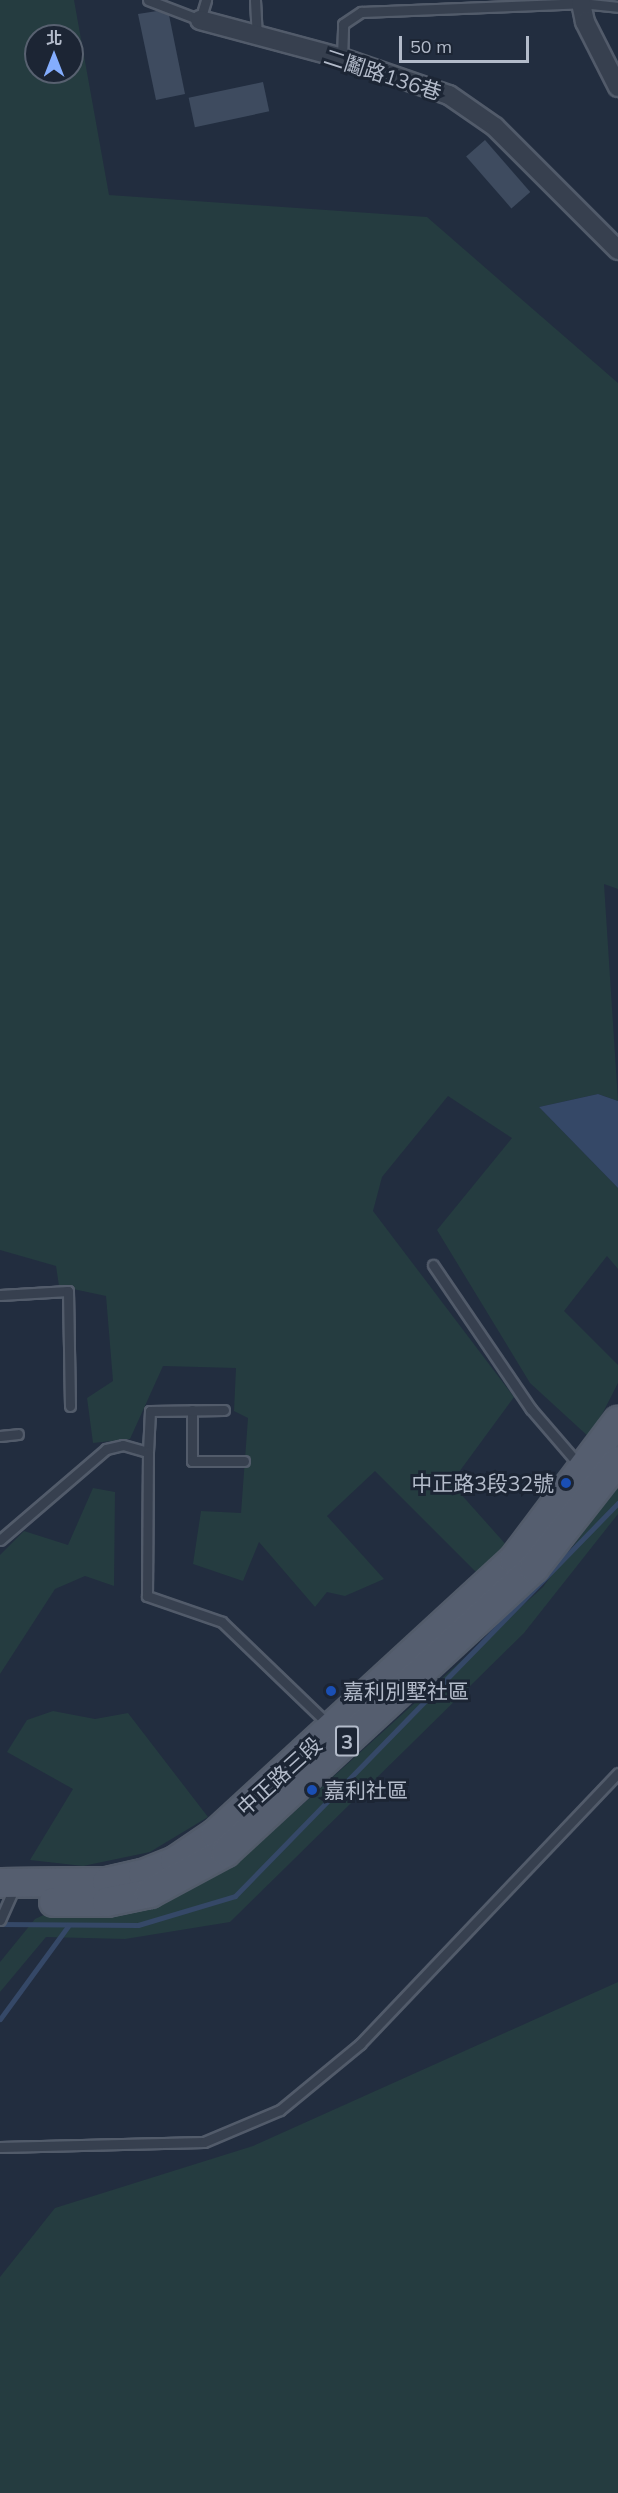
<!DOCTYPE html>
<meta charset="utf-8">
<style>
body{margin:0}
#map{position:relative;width:618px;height:2493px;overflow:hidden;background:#222d3f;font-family:Mulish,"Noto Sans TC",sans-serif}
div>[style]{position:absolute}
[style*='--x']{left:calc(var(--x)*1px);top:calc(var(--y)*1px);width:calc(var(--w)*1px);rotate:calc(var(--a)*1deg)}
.green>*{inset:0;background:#253c40}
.water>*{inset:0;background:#354867}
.stream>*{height:5px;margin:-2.5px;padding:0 2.5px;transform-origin:2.5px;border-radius:2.5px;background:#354867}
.building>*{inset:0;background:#3e4b5f;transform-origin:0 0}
.roads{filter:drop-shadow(2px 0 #525b6a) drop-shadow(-2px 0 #525b6a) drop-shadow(0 2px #525b6a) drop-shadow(0 -2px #525b6a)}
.lane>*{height:9px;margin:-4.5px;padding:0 4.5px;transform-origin:4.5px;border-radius:4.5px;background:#37404f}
.street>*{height:18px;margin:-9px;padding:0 9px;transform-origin:9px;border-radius:9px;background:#37404f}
.primary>*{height:28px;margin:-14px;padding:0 14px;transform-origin:14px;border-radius:14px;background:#555e6f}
.dots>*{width:16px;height:16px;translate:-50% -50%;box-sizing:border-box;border:3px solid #1c2534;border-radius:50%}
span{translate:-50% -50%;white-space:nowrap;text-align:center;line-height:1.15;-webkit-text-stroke:6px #1c2534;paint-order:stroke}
.shield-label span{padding:2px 4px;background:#1c2534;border:2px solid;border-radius:4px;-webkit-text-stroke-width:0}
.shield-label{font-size:20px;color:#b3bbca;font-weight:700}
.street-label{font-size:21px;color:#b3bbca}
.poi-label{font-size:21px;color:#b3bbca}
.right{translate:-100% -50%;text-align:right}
.left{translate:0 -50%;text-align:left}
.north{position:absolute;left:24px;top:24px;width:60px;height:60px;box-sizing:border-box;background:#1c2534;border:2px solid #586170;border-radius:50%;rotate:0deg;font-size:16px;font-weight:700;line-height:24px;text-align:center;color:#b3bbca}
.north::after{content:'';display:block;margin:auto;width:21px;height:27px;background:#84adfe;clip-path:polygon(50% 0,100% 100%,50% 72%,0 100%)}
.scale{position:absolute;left:399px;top:36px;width:130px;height:27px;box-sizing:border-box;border:3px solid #b3bbca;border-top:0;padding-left:8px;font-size:18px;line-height:21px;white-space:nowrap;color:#b3bbca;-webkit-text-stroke:4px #1c2534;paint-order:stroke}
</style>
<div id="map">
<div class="green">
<div style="clip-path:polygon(evenodd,0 0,74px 0,109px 195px,427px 217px,618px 383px,618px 889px,604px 884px,618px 1101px,598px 1094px,539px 1107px,618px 1188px,618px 1269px,607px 1256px,564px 1311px,618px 1365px,618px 1383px,590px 1438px,530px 1383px,437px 1230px,512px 1138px,448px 1096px,382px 1177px,373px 1211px,514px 1397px,451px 1483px,509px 1548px,479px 1575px,375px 1471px,327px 1516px,384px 1579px,345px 1596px,327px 1592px,315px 1607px,259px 1542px,243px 1581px,193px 1564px,201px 1511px,241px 1513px,248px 1418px,234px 1411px,236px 1368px,163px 1366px,130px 1439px,93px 1443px,87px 1398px,113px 1381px,106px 1296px,59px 1286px,56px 1266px,0 1250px,0 0,36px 36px,72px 36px,72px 72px,36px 72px,36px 36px)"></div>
<div style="clip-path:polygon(618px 1485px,618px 1514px,524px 1633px,230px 1922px,125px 1939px,46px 1937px,0 1992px,0 1962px,35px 1919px,52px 1911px,170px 1898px,240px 1861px,543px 1587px)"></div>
<div style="clip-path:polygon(93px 1488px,115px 1492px,114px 1586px,85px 1576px,55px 1589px,0 1674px,0 1555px,24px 1531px,68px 1545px)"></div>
<div style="clip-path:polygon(53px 1711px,95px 1719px,128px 1713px,208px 1817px,150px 1852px,83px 1866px,30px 1860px,73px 1789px,7px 1752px,27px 1720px)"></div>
<div style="clip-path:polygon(618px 1982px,618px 2493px,0 2493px,0 2277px,55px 2208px,253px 2146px)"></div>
</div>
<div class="water">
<div style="clip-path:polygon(598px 1094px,618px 1101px,618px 1188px,539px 1107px)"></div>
</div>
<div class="stream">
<div style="--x:0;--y:1924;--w:138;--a:0.4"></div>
<div style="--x:138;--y:1925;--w:101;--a:-16.6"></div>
<div style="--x:235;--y:1896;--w:549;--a:-45.74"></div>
<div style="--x:0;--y:2019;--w:115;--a:-53.8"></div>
</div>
<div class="building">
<div style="clip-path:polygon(157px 11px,169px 15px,185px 94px,156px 100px,138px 14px)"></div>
<div style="left:263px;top:82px;width:30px;height:76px;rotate:78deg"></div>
<div style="left:485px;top:140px;width:69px;height:25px;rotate:49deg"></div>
</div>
<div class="roads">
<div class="lane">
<div style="--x:148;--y:0;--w:56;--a:21"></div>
<div style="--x:200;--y:20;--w:21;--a:-73"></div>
<div style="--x:255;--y:0;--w:37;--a:87"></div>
<div style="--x:342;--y:58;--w:34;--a:-88"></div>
<div style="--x:343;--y:24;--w:22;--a:-34"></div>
<div style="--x:361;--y:12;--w:220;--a:-2.3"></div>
<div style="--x:581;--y:3;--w:37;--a:6"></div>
<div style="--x:433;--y:1265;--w:174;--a:55.8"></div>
<div style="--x:531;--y:1409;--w:75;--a:49.3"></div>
<div style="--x:0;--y:1295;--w:68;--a:-3.4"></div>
<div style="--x:68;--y:1291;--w:115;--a:89"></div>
<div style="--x:192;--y:1410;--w:51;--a:90"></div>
<div style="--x:192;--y:1461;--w:52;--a:0"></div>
<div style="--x:0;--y:1436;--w:18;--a:-6"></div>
<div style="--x:148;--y:1452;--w:41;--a:-87.2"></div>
<div style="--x:150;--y:1411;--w:74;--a:-0.8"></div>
<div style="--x:0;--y:1540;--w:140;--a:-40.6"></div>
<div style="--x:106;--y:1449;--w:17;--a:-13"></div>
<div style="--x:123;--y:1445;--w:26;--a:16"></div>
<div style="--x:148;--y:1452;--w:144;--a:90.4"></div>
<div style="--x:147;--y:1596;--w:79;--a:19.1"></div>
<div style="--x:222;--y:1622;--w:150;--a:43.9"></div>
<div style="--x:0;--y:1920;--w:36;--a:-66"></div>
<div style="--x:0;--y:2147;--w:204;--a:-1.4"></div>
<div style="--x:204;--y:2142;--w:82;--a:-22.8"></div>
<div style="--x:280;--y:2110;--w:104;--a:-39.5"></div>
<div style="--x:360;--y:2044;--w:374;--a:-46.4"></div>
</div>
<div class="street">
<div style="--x:581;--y:3;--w:19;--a:78"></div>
<div style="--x:585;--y:22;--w:73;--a:63.1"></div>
<div style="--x:200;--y:20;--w:147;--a:15"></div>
<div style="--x:342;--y:58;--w:113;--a:19.1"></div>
<div style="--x:449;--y:95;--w:56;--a:34.8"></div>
<div style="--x:495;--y:127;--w:174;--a:45"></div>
</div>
<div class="primary">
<div style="--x:0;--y:1883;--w:107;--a:-0.5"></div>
<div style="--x:107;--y:1882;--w:37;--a:-13"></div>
<div style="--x:143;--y:1874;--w:35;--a:-22"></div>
<div style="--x:175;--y:1861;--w:48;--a:-34"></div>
<div style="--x:215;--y:1834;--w:406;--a:-42.6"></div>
<div style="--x:514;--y:1559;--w:173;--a:-53"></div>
<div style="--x:54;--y:1902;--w:53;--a:0"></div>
<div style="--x:107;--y:1902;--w:44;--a:-11.8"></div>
<div style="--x:150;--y:1893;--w:86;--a:-28.3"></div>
<div style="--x:226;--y:1852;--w:419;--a:-42.7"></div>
<div style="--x:534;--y:1568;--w:136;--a:-51.9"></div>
</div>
</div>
<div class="dots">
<div style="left:566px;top:1483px;background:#1a4fb4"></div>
<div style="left:331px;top:1691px;background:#1a4fb4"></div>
<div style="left:312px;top:1790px;background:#1a4fb4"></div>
</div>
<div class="shield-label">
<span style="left:347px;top:1741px">3</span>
</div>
<div class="street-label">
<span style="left:383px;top:74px;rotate:18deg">二鬮路136巷</span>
<span style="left:279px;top:1776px;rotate:-42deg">中正路三段</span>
</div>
<div class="poi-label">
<span class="right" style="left:554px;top:1483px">中正路3段32號</span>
<span class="left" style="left:343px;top:1691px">嘉利別墅社區</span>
<span class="left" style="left:324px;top:1790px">嘉利社區</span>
</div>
<div class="north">北</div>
<div class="scale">50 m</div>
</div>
